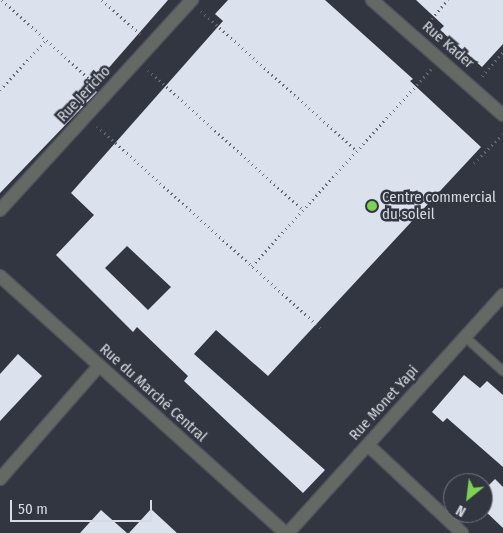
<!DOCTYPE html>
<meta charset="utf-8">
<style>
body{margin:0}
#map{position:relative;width:503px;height:533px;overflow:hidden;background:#323640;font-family:"Fira Sans Condensed",sans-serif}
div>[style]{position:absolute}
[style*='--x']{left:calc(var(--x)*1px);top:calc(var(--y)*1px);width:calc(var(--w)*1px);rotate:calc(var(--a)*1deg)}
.building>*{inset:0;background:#dce1ee}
.path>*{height:3px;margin-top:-1.5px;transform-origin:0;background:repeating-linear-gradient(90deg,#666972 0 1px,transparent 0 5px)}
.roads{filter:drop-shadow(1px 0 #50545d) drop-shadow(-1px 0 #50545d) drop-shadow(0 1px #50545d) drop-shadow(0 -1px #50545d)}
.lane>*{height:8px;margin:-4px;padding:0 4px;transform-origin:4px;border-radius:4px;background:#656964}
.street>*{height:12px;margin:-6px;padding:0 6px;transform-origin:6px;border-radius:6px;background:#656964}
.dots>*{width:14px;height:14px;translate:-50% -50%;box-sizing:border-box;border:2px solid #323640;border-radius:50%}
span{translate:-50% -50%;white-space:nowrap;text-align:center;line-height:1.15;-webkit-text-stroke:5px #323640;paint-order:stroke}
.street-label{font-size:15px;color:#d7dae0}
.poi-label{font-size:15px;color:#d7dae0}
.left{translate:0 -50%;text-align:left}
.north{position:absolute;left:443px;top:473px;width:50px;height:50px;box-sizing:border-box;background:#323640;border:1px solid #747880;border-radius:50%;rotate:209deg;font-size:14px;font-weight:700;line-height:20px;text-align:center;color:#d7dae0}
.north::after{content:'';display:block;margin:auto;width:18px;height:22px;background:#7dd154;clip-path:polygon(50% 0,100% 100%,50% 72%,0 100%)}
.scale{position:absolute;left:10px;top:500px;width:142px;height:22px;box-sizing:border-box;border:2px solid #d7dae0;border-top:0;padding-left:6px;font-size:15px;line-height:18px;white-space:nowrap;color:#d7dae0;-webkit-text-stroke:4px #323640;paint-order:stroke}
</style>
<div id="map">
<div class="building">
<div style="clip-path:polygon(0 0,168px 0,92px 87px,97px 92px,0 193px)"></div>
<div style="clip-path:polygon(evenodd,228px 0,325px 0,413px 79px,410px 81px,481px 147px,268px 376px,216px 330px,194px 354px,325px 470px,303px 493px,184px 381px,188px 376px,137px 327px,133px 332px,56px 255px,94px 215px,71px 193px,223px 21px,215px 14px,228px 0,127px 246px,171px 287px,148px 310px,105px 268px,127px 246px)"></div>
<div style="clip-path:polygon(416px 0,503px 0,503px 44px,482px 67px,440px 30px,444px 26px)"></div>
<div style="clip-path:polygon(18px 354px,42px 376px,0 421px,0 374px)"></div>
<div style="clip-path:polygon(464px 375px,480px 388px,487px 381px,503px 395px,503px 467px,447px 418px,443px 422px,432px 412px)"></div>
<div style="clip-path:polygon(495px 479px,503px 487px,503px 528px,483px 509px,483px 491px)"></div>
<div style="clip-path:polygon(151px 509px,177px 533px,129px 533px)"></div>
<div style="clip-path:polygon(101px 510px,127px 533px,80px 533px)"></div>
</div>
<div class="path">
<div style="--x:2;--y:0;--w:127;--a:42.1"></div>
<div style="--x:102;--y:0;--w:52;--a:41.9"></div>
<div style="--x:201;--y:11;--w:210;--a:41.9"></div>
<div style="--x:425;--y:26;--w:35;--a:-49"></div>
<div style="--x:148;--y:70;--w:209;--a:42.1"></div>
<div style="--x:482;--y:76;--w:32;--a:-49"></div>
<div style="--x:0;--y:90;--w:68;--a:-47.4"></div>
<div style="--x:97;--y:126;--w:304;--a:42.1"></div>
<div style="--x:474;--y:163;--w:41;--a:-45"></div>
<div style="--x:252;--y:266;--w:266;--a:-47.7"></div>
</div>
<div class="roads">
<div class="lane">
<div style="--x:465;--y:337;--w:51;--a:41.8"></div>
</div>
<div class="street">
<div style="--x:372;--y:0;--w:174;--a:41.3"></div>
<div style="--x:0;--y:210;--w:285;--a:-47.6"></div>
<div style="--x:0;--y:276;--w:384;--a:42"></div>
<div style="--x:368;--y:445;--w:129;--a:43.1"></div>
<div style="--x:0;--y:479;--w:150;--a:-48.8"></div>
<div style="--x:288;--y:533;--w:321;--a:-47.9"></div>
</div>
</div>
<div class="dots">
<div style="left:372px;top:206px;background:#7dd154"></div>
</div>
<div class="street-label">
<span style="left:448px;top:45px;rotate:41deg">Rue Kader</span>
<span style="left:84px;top:94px;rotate:-47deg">Rue Jericho</span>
<span style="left:153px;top:393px;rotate:42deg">Rue du Marché Central</span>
<span style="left:384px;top:403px;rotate:-48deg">Rue Monet Yapi</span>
</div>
<div class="poi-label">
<span class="left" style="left:382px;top:206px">Centre commercial<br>du soleil</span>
</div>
<div class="north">N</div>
<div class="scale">50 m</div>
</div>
